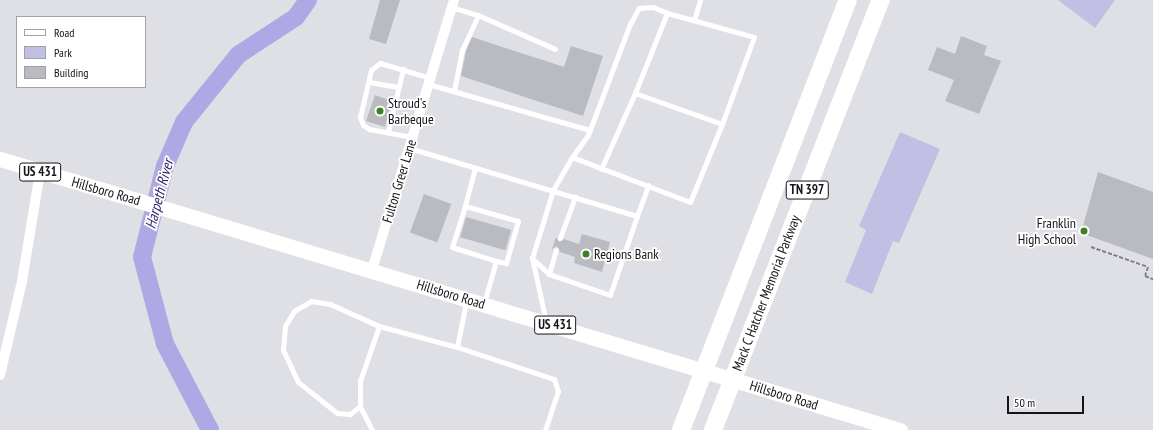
<!DOCTYPE html>
<style>
body{margin:0}
#map{position:relative;width:1153px;height:430px;overflow:hidden;background:#dfdfe6;font-family:"PT Sans Narrow",sans-serif}
div>[style]{position:absolute}
[style*='--x']{left:calc(var(--x)*1px);top:calc(var(--y)*1px);width:calc(var(--w)*1px);rotate:calc(var(--a)*1deg)}
.green>*{inset:0;background:#c2bfe5}
.river>*{height:18px;margin:-9px;padding:0 9px;transform-origin:9px;border-radius:9px;background:#aea8e5}
.building>*{inset:0;background:#babac1;transform-origin:0 0}
.path>*{height:2px;margin-top:-1px;transform-origin:0;background:repeating-linear-gradient(90deg,#818186 0 4px,transparent 0 6px)}
.lane>*{height:5px;margin:-2.5px;padding:0 2.5px;transform-origin:2.5px;border-radius:2.5px;background:#fff}
.street>*{height:10px;margin:-5px;padding:0 5px;transform-origin:5px;border-radius:5px;background:#fff}
.primary>*{height:15px;margin:-7.5px;padding:0 7.5px;transform-origin:7.5px;border-radius:7.5px;background:#fff}
.highway>*{height:18px;margin:-9px;padding:0 9px;transform-origin:9px;border-radius:9px;background:#fff}
.dots>*{width:11px;height:11px;translate:-50% -50%;box-sizing:border-box;border:2px solid #fff;border-radius:50%}
span{translate:-50% -50%;white-space:nowrap;text-align:center;line-height:1.15;-webkit-text-stroke:3.5px #fff;paint-order:stroke}
.shield-label span{padding:1px 3px;background:#fff;border:1px solid;border-radius:3px;-webkit-text-stroke-width:0}
.shield-label{font-size:13px;color:#151518;font-weight:700}
.poi-label{font-size:14px;color:#151518}
.left{translate:0 -50%;text-align:left}
.right{translate:-100% -50%;text-align:right}
.street-label{font-size:14px;color:#151518}
.water-label{font-size:15px;color:#34256b;font-style:italic}
.legend{position:absolute;left:16px;top:16px;width:130px;height:72px;box-sizing:border-box;background:#fff;border:1px solid #a1a1a3;margin:0;padding:5px 7px;list-style:none;font-size:12px;color:#151518}
.legend li{display:flex;align-items:center;gap:8px;height:20px}
.legend b{width:20px;border:1px solid #a1a1a3}
.scale{position:absolute;left:1007px;top:396px;width:77px;height:18px;box-sizing:border-box;border:2px solid #151518;border-top:0;padding-left:5px;font-size:12px;line-height:14px;white-space:nowrap;color:#151518;-webkit-text-stroke:3px #fff;paint-order:stroke}
</style>
<div id="map">
<div class="green">
<div style="clip-path:polygon(1058px 0,1115px 0,1095px 28px)"></div>
<div style="clip-path:polygon(900px 132px,940px 149px,899px 243px,893px 241px,872px 294px,845px 282px,866px 230px,859px 226px)"></div>
</div>
<div class="river">
<div style="--x:210;--y:430;--w:97;--a:-117.6"></div>
<div style="--x:165;--y:344;--w:90;--a:-104.8"></div>
<div style="--x:142;--y:257;--w:94;--a:-75.8"></div>
<div style="--x:165;--y:166;--w:48;--a:-66.6"></div>
<div style="--x:184;--y:122;--w:86;--a:-51.1"></div>
<div style="--x:238;--y:55;--w:69;--a:-33.2"></div>
<div style="--x:296;--y:17;--w:21;--a:-55"></div>
</div>
<div class="building">
<div style="clip-path:polygon(380px 0,400px 0,386px 44px,369px 39px)"></div>
<div style="clip-path:polygon(961px 36px,987px 46px,984px 55px,1001px 61px,979px 114px,945px 101px,954px 80px,928px 70px,937px 47px,955px 54px)"></div>
<div style="clip-path:polygon(472px 37px,564px 67px,571px 46px,603px 56px,583px 116px,461px 76px,466px 51px)"></div>
<div style="clip-path:polygon(375px 95px,391px 101px,385px 127px,366px 121px)"></div>
<div style="clip-path:polygon(1098px 172px,1153px 192px,1153px 259px,1081px 233px)"></div>
<div style="left:424px;top:194px;width:29px;height:41px;rotate:20deg"></div>
<div style="left:466px;top:217px;width:47px;height:21px;rotate:16deg"></div>
<div style="clip-path:polygon(582px 234px,610px 242px,602px 272px,574px 263px,575px 257px,560px 252px,557px 246px,552px 249px,556px 237px,559px 242px,564px 239px,579px 244px)"></div>
</div>
<div class="path">
<div style="--x:1091;--y:247;--w:60;--a:19.3"></div>
<div style="--x:1148;--y:267;--w:9;--a:108"></div>
<div style="--x:1145;--y:276;--w:9;--a:21"></div>
</div>
<div class="lane">
<div style="--x:451;--y:7;--w:28;--a:17"></div>
<div style="--x:478;--y:15;--w:84;--a:23.8"></div>
<div style="--x:667;--y:13;--w:90;--a:15.4"></div>
<div style="--x:754;--y:37;--w:93;--a:110.2"></div>
<div style="--x:694;--y:20;--w:21;--a:-73"></div>
<div style="--x:369;--y:82;--w:29;--a:10"></div>
<div style="--x:428;--y:84;--w:168;--a:15.9"></div>
<div style="--x:454;--y:91;--w:42;--a:-79"></div>
<div style="--x:462;--y:50;--w:38;--a:-65"></div>
<div style="--x:388;--y:132;--w:65;--a:-76.6"></div>
<div style="--x:412;--y:137;--w:44;--a:-169.5"></div>
<div style="--x:369;--y:129;--w:7;--a:-146"></div>
<div style="--x:363;--y:125;--w:9;--a:-111"></div>
<div style="--x:360;--y:117;--w:48;--a:-76.8"></div>
<div style="--x:371;--y:70;--w:11;--a:-38"></div>
<div style="--x:380;--y:63;--w:52;--a:16.7"></div>
<div style="--x:409;--y:148;--w:238;--a:16.6"></div>
<div style="--x:637;--y:216;--w:83;--a:108.9"></div>
<div style="--x:610;--y:295;--w:65;--a:-161"></div>
<div style="--x:549;--y:274;--w:23;--a:-137"></div>
<div style="--x:475;--y:168;--w:39;--a:105"></div>
<div style="--x:465;--y:206;--w:55;--a:15.8"></div>
<div style="--x:518;--y:221;--w:44;--a:105.9"></div>
<div style="--x:506;--y:263;--w:10;--a:-169"></div>
<div style="--x:496;--y:261;--w:44;--a:105.9"></div>
<div style="--x:601;--y:169;--w:83;--a:-65.9"></div>
<div style="--x:465;--y:206;--w:43;--a:107.6"></div>
<div style="--x:452;--y:247;--w:46;--a:17.7"></div>
<div style="--x:637;--y:216;--w:33;--a:-70"></div>
<div style="--x:560;--y:238;--w:44;--a:-69.9"></div>
<div style="--x:549;--y:274;--w:25;--a:-74"></div>
<div style="--x:546;--y:322;--w:66;--a:-102.3"></div>
<div style="--x:532;--y:258;--w:71;--a:-72.8"></div>
<div style="--x:553;--y:190;--w:38;--a:-60"></div>
<div style="--x:572;--y:157;--w:27;--a:-54"></div>
<div style="--x:588;--y:135;--w:119;--a:-69.3"></div>
<div style="--x:630;--y:24;--w:18;--a:-61"></div>
<div style="--x:639;--y:8;--w:14;--a:-4"></div>
<div style="--x:653;--y:7;--w:15;--a:23"></div>
<div style="--x:667;--y:13;--w:86;--a:111.8"></div>
<div style="--x:635;--y:93;--w:92;--a:19.6"></div>
<div style="--x:722;--y:124;--w:84;--a:112.3"></div>
<div style="--x:690;--y:202;--w:126;--a:-159.1"></div>
<div style="--x:457;--y:347;--w:46;--a:-78.7"></div>
<div style="--x:360;--y:406;--w:13;--a:141"></div>
<div style="--x:350;--y:414;--w:13;--a:-176"></div>
<div style="--x:337;--y:413;--w:50;--a:-141.5"></div>
<div style="--x:298;--y:382;--w:35;--a:-115"></div>
<div style="--x:283;--y:350;--w:24;--a:-85"></div>
<div style="--x:285;--y:326;--w:17;--a:-59"></div>
<div style="--x:294;--y:311;--w:20;--a:-30"></div>
<div style="--x:311;--y:301;--w:19;--a:9"></div>
<div style="--x:330;--y:304;--w:54;--a:24.2"></div>
<div style="--x:372;--y:430;--w:27;--a:-117"></div>
<div style="--x:360;--y:406;--w:25;--a:-90"></div>
<div style="--x:360;--y:381;--w:58;--a:-70.9"></div>
<div style="--x:379;--y:326;--w:81;--a:15.1"></div>
<div style="--x:457;--y:347;--w:102;--a:18.3"></div>
<div style="--x:554;--y:379;--w:13;--a:72"></div>
<div style="--x:558;--y:391;--w:41;--a:108.4"></div>
</div>
<div class="street">
<div style="--x:372;--y:270;--w:282;--a:-73.1"></div>
<div style="--x:0;--y:375;--w:97;--a:-76.8"></div>
<div style="--x:22;--y:281;--w:110;--a:-80.6"></div>
</div>
<div class="primary">
<div style="--x:0;--y:159;--w:940;--a:16.76"></div>
</div>
<div class="highway">
<div style="--x:681;--y:430;--w:461;--a:-68.8"></div>
<div style="--x:713;--y:430;--w:462;--a:-68.7"></div>
</div>
<div class="dots">
<div style="left:380px;top:111px;background:#3e8124"></div>
<div style="left:1084px;top:231px;background:#3e8124"></div>
<div style="left:586px;top:254px;background:#3e8124"></div>
</div>
<div class="shield-label">
<span style="left:40px;top:172px">US 431</span>
<span style="left:807px;top:190px">TN 397</span>
<span style="left:555px;top:325px">US 431</span>
</div>
<div class="poi-label">
<span class="left" style="left:388px;top:111px">Stroud's<br>Barbeque</span>
<span class="right" style="left:1076px;top:231px">Franklin<br>High School</span>
<span class="left" style="left:594px;top:254px">Regions Bank</span>
</div>
<div class="street-label">
<span style="left:399px;top:181px;rotate:-73deg">Fulton Greer Lane</span>
<span style="left:106px;top:191px;rotate:16deg">Hillsboro Road</span>
<span style="left:766px;top:293px;rotate:-69deg">Mack C Hatcher Memorial Parkway</span>
<span style="left:451px;top:294px;rotate:17deg">Hillsboro Road</span>
<span style="left:784px;top:395px;rotate:17deg">Hillsboro Road</span>
</div>
<div class="water-label">
<span style="left:159px;top:194px;rotate:-75deg">Harpeth River</span>
</div>
<ul class="legend">
<li><b style="height:5px;background:#fff"></b>Road</li>
<li><b style="height:11px;background:#c2bfe5"></b>Park</li>
<li><b style="height:11px;background:#babac1"></b>Building</li>
</ul>
<div class="scale">50 m</div>
</div>
